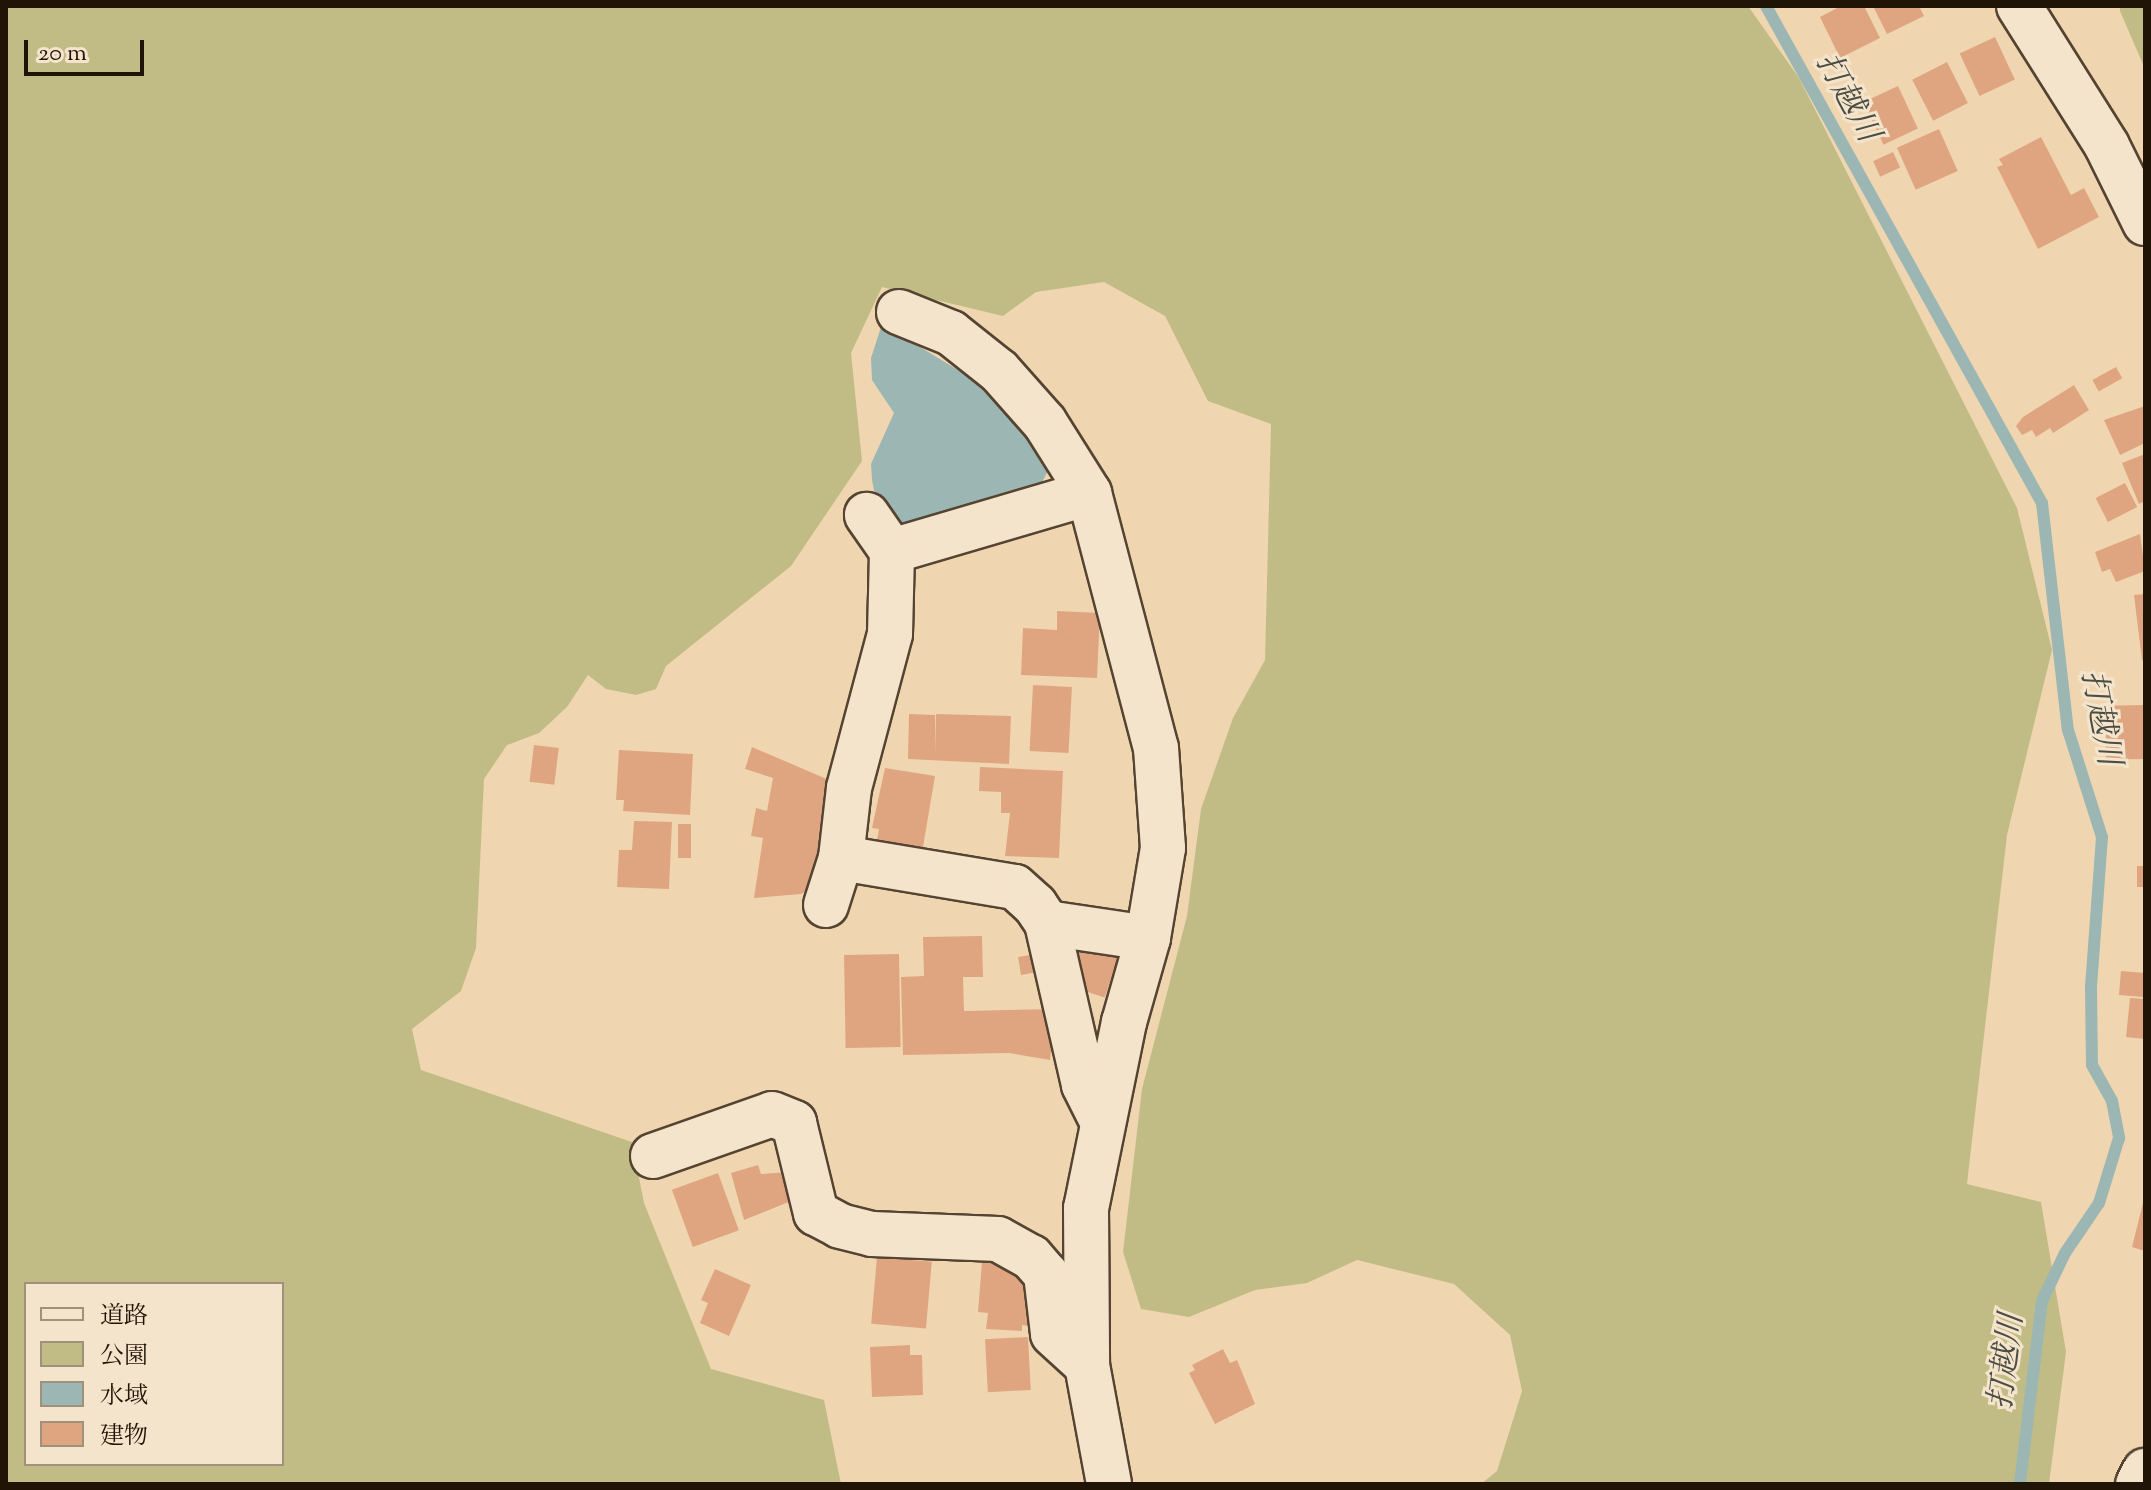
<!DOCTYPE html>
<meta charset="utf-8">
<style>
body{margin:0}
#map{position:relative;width:2151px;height:1490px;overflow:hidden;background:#f0d6b0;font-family:"Sorts Mill Goudy","Noto Serif JP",serif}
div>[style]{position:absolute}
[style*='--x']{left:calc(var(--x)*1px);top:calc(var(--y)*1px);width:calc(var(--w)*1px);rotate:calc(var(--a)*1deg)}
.green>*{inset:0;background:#c1bc86}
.water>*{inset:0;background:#9cb7b3}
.stream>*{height:12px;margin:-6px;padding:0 6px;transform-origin:6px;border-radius:6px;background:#9cb7b3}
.building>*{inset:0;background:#dfa580;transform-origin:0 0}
.roads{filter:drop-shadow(2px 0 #544431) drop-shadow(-2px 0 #544431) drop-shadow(0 2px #544431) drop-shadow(0 -2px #544431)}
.minor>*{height:44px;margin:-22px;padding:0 22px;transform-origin:22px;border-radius:22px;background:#f5e4cc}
.tertiary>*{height:44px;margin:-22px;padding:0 22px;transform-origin:22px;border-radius:22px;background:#f5e4cc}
.secondary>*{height:44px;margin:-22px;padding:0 22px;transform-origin:22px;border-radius:22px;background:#f5e4cc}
span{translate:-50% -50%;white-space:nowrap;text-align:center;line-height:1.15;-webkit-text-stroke:6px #f5e4cc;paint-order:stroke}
.water-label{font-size:32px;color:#4b4d43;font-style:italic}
.frame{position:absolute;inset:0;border:8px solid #201407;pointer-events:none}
.legend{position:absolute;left:24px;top:1282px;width:260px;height:184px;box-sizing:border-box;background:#f5e4cc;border:2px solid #a0917d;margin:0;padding:10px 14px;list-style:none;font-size:24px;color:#201407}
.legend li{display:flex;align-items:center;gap:16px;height:40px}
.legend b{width:40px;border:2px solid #a0917d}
.scale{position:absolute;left:24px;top:40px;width:120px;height:36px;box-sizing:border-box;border:4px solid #201407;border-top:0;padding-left:10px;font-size:24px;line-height:28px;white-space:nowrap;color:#201407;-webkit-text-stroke:6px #f5e4cc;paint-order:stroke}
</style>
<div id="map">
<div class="green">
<div style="clip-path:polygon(evenodd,6px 6px,1748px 6px,1799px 78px,2017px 508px,2052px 650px,2007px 835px,1967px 1184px,2041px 1202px,2066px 1352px,2049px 1484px,1481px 1484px,1497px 1471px,1522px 1391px,1510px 1335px,1454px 1284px,1357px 1260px,1307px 1283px,1255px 1290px,1189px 1317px,1141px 1309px,1123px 1252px,1142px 1089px,1187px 916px,1201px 809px,1233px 718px,1265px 660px,1271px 424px,1208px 401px,1165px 316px,1104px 282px,1036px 292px,1003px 316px,882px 287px,851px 353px,862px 461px,791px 566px,666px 666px,656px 689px,636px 695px,606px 689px,588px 675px,567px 707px,539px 733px,507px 745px,484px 779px,476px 948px,461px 991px,412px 1029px,421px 1070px,632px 1142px,644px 1203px,711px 1369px,824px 1400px,841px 1484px,6px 1484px,6px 6px,26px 1284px,282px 1284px,282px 1464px,26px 1464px,26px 1284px)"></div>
<div style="clip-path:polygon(2120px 6px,2145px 6px,2145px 69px,2120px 11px)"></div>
</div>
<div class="water">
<div style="clip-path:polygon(882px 324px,981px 384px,1018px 420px,1049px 469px,1041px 484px,896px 530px,876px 500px,872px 480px,871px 464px,894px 413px,872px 380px,871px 358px)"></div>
</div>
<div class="stream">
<div style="--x:1766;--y:6;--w:568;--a:60.96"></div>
<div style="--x:2042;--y:503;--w:228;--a:83.5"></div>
<div style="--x:2068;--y:730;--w:112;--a:72.4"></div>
<div style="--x:2102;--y:837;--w:150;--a:94.2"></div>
<div style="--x:2091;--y:987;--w:78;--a:89.3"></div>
<div style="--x:2092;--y:1065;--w:41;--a:60.9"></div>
<div style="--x:2112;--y:1101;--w:38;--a:79"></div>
<div style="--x:2119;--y:1138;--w:68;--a:107.1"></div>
<div style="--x:2099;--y:1203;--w:60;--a:124.2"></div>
<div style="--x:2065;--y:1253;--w:53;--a:115.6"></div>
<div style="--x:2042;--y:1301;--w:184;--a:96.9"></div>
</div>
<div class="building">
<div style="clip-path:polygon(1841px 6px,1864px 6px,1880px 38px,1840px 58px,1820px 17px)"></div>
<div style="clip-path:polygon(1873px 6px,1919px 6px,1924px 16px,1887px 34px)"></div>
<div style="left:1995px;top:37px;width:47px;height:39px;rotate:65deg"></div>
<div style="left:1947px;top:62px;width:46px;height:39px;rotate:63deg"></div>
<div style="left:1898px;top:86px;width:47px;height:38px;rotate:65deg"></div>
<div style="left:1939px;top:129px;width:46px;height:46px;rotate:66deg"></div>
<div style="clip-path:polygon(2041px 137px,2071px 195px,2084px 188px,2099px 217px,2038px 249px,1997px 167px,2003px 165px,1999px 159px)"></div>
<div style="left:1893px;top:152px;width:17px;height:22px;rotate:65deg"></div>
<div style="left:2116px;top:367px;width:13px;height:27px;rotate:61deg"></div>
<div style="clip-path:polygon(2074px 385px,2089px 410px,2053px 433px,2050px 428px,2036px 437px,2032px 430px,2022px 435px,2016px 426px,2023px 417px)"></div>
<div style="clip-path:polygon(2145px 406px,2145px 443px,2120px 455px,2104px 420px)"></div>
<div style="clip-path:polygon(2145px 454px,2145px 501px,2139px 504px,2122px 463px)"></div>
<div style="left:2125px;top:483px;width:27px;height:33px;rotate:63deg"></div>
<div style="clip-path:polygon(2140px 534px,2145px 571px,2116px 582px,2110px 569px,2102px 572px,2095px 552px)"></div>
<div style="clip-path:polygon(2145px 594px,2145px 660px,2142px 660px,2134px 595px)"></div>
<div style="clip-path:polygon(1057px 611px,1100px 613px,1097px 678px,1021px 675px,1023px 628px,1057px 630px)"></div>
<div style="left:1033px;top:685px;width:39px;height:66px;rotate:3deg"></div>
<div style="left:2144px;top:705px;width:54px;height:39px;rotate:89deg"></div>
<div style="clip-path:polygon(909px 714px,935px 715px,935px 755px,936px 714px,1011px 716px,1009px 764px,908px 759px)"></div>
<div style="left:534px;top:745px;width:25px;height:37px;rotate:7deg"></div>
<div style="clip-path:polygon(752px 747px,829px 780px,813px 887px,801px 894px,754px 898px,763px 838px,751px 836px,756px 808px,767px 811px,773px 778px,745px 769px)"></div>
<div style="clip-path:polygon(619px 750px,693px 754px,690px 815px,623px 811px,624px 800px,616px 800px)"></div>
<div style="clip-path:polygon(980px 767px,1063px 771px,1059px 858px,1005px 856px,1010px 813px,1001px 813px,1001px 792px,979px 791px)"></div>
<div style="clip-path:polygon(885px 768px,935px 776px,922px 853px,876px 846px,879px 829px,872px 828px)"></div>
<div style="clip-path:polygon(634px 821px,672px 822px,669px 889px,617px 887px,619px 850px,632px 850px)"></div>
<div style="left:678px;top:824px;width:13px;height:34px"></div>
<div style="left:2137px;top:866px;width:8px;height:21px"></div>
<div style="clip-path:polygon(1042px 935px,1048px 970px,1021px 975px,1018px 957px,1030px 955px,1027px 938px)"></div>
<div style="clip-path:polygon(982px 936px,983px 977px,963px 977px,964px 1011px,1056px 1009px,1050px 1060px,1009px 1053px,903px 1055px,901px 977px,924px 976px,923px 937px)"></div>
<div style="left:1079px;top:944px;width:41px;height:43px;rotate:18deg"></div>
<div style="left:899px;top:954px;width:93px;height:55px;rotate:89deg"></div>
<div style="left:2121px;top:971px;width:24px;height:24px;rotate:5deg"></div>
<div style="clip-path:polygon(2130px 998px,2145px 999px,2145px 1039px,2126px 1037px)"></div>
<div style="clip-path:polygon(758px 1165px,761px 1174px,789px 1172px,796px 1199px,744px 1220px,731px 1173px)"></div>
<div style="left:718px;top:1173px;width:61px;height:49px;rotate:70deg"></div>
<div style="clip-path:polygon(2144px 1199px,2145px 1200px,2145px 1251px,2132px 1247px)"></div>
<div style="left:877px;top:1257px;width:55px;height:67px;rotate:5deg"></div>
<div style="clip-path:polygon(982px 1262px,1016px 1265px,1015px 1276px,1027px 1277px,1029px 1326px,1022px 1325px,1022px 1331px,986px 1329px,988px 1313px,978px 1312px)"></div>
<div style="clip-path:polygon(715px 1269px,751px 1285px,729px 1336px,700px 1323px,708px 1303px,701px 1300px)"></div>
<div style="left:1028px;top:1337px;width:53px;height:43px;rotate:87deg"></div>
<div style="clip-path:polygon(910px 1345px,910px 1355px,922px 1355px,923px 1395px,872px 1397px,870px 1347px)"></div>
<div style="clip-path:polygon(1223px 1349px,1230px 1363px,1237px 1360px,1255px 1404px,1215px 1424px,1189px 1373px,1195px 1370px,1192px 1365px)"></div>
</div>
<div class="roads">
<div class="minor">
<div style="--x:899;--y:312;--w:56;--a:22"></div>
<div style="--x:951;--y:333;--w:61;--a:38.4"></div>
<div style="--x:999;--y:371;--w:69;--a:48.5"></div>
<div style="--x:1045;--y:423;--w:83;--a:57.8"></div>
<div style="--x:1089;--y:493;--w:264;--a:75.3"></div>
<div style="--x:1156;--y:748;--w:100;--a:86"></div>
<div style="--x:1163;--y:848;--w:91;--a:99.5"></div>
<div style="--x:1148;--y:938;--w:87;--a:105.9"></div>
<div style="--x:1124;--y:1022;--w:190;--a:101.5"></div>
<div style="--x:1086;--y:1208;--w:157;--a:89.6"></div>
<div style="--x:1087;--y:1365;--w:121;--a:79.5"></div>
<div style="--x:892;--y:551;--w:205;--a:-16.4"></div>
<div style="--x:841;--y:858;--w:176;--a:9.5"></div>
<div style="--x:1015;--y:887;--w:27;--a:42"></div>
<div style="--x:1035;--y:905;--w:22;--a:56"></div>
<div style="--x:1047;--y:923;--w:166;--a:77.1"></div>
<div style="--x:1084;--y:1085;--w:40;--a:63.4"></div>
<div style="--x:826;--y:905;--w:49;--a:-72.3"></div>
<div style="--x:841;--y:858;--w:70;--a:-83.5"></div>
<div style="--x:849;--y:788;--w:159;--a:-75.1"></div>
<div style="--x:890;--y:634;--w:83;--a:-88.6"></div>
<div style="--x:892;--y:551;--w:44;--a:-124.8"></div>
<div style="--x:1047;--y:923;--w:102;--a:8.4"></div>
<div style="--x:653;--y:1156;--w:126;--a:-19.4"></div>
<div style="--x:772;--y:1114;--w:24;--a:22"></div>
<div style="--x:794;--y:1123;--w:93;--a:76.3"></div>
<div style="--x:816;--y:1213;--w:27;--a:28"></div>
<div style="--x:840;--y:1226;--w:33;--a:14"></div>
<div style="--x:872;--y:1234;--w:126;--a:2.3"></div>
<div style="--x:998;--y:1239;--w:38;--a:29"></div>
<div style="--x:1031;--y:1257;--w:23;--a:49"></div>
<div style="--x:1046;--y:1274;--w:60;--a:83.3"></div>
<div style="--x:1053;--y:1334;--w:46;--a:42.4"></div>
</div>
<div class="tertiary">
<div style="--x:2019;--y:6;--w:165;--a:57.8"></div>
<div style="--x:2107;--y:146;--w:86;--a:63.7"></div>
</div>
<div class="secondary">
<div style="--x:2138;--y:1484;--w:15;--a:-62"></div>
</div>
</div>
<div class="water-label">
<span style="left:1846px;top:98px;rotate:61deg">打越川</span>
<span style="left:2099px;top:718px;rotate:79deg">打越川</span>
<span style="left:2008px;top:1362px;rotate:-83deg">打越川</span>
</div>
<div class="frame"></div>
<ul class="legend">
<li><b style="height:10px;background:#f5e4cc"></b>道路</li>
<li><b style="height:22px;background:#c1bc86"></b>公園</li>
<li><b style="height:22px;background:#9cb7b3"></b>水域</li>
<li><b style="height:22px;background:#dfa580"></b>建物</li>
</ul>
<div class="scale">20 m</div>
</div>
